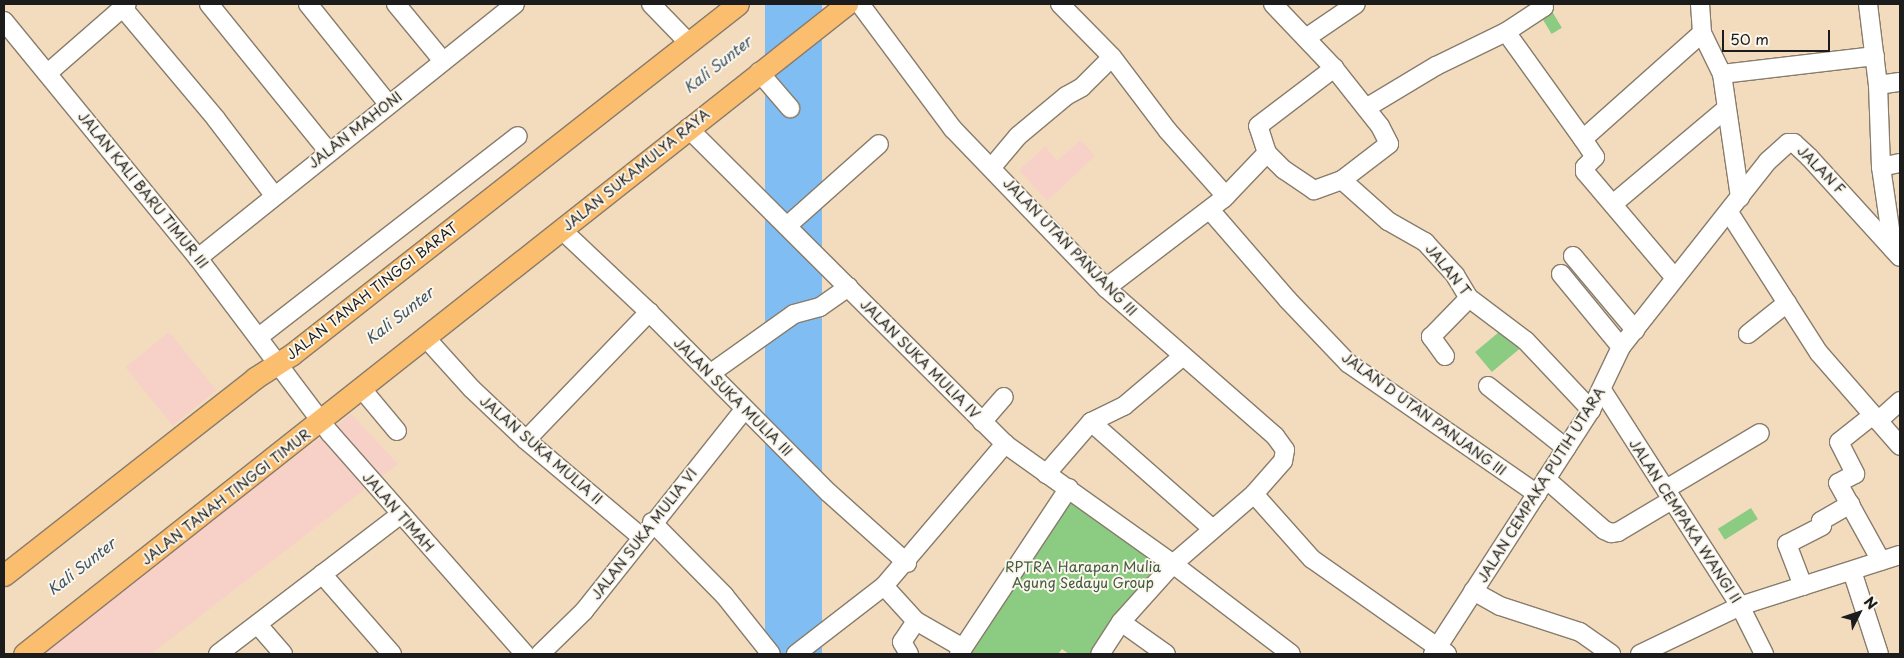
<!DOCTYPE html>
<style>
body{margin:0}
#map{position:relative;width:1904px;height:658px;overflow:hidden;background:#f3dcbd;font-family:"Playpen Sans",sans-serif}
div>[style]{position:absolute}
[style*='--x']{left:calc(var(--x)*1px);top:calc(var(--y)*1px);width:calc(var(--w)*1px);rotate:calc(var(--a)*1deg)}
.built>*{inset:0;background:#f7d1c7;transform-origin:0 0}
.green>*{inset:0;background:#8bcb82;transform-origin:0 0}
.water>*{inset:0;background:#7fbdf3;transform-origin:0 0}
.roads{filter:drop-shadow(1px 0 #887c6c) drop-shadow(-1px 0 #887c6c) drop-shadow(0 1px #887c6c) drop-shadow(0 -1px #887c6c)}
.minor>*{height:18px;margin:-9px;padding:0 9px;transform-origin:9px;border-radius:9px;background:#fff}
.major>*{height:21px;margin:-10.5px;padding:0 10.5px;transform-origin:10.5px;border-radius:10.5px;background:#fbbd6e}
span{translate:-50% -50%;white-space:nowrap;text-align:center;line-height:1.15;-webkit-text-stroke:4px #fbf7ec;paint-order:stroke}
.street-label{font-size:14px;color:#1c1c1c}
.park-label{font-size:14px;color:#435940}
.water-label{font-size:15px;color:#3f5467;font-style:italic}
.frame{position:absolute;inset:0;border:5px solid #1c1c1c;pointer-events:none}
.north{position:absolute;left:1834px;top:588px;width:50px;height:50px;-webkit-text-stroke:4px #fbf7ec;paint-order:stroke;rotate:49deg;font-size:14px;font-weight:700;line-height:20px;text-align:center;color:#1c1c1c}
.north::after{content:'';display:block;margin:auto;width:18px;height:22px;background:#1c1c1c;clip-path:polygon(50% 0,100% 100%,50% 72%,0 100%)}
.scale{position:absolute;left:1722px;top:30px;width:108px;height:22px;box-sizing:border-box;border:2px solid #1c1c1c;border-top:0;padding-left:6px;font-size:15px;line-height:18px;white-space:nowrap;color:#1c1c1c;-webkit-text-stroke:4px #fbf7ec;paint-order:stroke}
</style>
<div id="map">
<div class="built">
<div style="clip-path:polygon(1081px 140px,1095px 156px,1047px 201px,1019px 170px,1045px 146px,1057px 161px)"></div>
<div style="left:169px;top:332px;width:75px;height:56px;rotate:51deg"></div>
<div style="clip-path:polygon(351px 414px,398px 464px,151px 654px,36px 654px)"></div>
</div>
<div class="green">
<div style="left:1550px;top:8px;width:23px;height:12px;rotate:59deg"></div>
<div style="left:1505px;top:327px;width:26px;height:39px;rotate:50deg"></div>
<div style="clip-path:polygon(1072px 497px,1159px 561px,1093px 654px,1069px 654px,1062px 649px,1058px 654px,963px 654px)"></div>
<div style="left:1751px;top:508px;width:13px;height:39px;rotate:58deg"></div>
</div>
<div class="water">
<div style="left:765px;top:4px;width:57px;height:967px"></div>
</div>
<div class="roads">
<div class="minor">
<div style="--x:209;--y:4;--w:189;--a:51"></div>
<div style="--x:308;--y:4;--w:128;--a:51.3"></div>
<div style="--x:396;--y:4;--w:74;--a:50.5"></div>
<div style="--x:651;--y:4;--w:53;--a:45.8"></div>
<div style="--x:860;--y:4;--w:156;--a:53.4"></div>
<div style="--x:953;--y:129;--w:221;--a:46.1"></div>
<div style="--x:1106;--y:288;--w:225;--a:41.2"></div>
<div style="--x:1275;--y:436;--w:17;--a:54"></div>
<div style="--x:1285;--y:450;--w:11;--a:100"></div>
<div style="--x:1283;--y:461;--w:44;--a:131.3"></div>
<div style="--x:1254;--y:494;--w:107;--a:139.2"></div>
<div style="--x:1173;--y:564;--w:78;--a:131.9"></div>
<div style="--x:1121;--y:622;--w:38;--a:123"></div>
<div style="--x:1060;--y:4;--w:74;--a:45.5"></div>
<div style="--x:1112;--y:57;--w:93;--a:52.9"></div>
<div style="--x:1168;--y:131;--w:87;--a:48.3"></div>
<div style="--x:1273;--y:4;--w:88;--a:46.4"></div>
<div style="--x:1334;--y:68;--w:74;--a:51.6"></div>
<div style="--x:1380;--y:126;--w:20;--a:63"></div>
<div style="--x:1389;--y:144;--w:59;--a:142.5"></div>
<div style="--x:1342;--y:180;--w:30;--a:160"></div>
<div style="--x:1314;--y:190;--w:36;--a:-146"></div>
<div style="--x:1284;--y:170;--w:24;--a:-135"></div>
<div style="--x:1267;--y:153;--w:28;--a:-108"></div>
<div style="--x:1258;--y:126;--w:96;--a:-37.3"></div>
<div style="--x:1700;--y:4;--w:29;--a:86"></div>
<div style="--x:1702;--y:33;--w:46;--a:64"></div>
<div style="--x:1722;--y:74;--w:125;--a:81.7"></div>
<div style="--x:1868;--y:4;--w:82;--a:83"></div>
<div style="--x:1878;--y:85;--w:82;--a:87.9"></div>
<div style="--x:1881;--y:167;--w:83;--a:81.7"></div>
<div style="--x:123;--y:8;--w:145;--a:50"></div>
<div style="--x:216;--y:119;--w:96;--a:52.7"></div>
<div style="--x:4;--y:21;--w:306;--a:50.7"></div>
<div style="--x:198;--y:258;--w:219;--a:53"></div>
<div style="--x:330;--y:433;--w:295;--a:48.6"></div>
<div style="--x:1506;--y:32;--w:132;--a:54.3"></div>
<div style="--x:1306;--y:38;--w:60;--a:-34.2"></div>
<div style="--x:49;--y:72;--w:103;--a:-41.1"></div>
<div style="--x:759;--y:72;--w:48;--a:49.3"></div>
<div style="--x:1722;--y:74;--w:154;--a:-6.7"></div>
<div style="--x:1878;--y:85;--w:22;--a:-8"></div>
<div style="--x:1366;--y:108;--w:82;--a:-31"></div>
<div style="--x:1436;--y:66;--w:78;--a:-25.9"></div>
<div style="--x:1506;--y:32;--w:45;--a:-33.3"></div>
<div style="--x:1544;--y:7;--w:4;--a:-124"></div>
<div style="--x:688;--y:128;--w:448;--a:44.9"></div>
<div style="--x:1005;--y:444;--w:206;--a:35.5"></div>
<div style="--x:1173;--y:564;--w:148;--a:37.3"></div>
<div style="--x:992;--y:167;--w:40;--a:-50"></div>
<div style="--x:1018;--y:136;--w:62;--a:-39.8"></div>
<div style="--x:1066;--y:96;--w:18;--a:-29"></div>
<div style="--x:1082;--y:87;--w:42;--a:-45"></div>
<div style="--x:1881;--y:167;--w:19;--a:-12"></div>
<div style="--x:1342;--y:180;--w:62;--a:41.7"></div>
<div style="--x:1388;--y:221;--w:43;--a:29.6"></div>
<div style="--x:1425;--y:242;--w:45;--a:47.7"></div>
<div style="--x:1455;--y:275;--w:27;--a:59"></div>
<div style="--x:1469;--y:298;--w:71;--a:37"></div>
<div style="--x:1526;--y:341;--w:95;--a:46.7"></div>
<div style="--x:1613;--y:204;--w:148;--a:-40.1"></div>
<div style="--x:1210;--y:210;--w:119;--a:49.1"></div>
<div style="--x:1288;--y:300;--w:87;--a:46.4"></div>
<div style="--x:1348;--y:363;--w:230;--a:34.7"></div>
<div style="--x:1730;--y:214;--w:165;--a:57.4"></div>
<div style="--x:1819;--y:353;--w:123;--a:48.9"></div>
<div style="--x:787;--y:226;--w:123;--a:-41.7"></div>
<div style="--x:562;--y:230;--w:120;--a:43.3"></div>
<div style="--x:649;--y:312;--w:255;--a:45.2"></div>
<div style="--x:829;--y:493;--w:105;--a:41.9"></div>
<div style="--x:1573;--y:256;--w:97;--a:50"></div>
<div style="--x:198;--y:258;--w:406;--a:-38.7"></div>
<div style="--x:1561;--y:274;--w:94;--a:50.6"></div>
<div style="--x:1675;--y:278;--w:139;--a:-130.3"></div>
<div style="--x:1585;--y:172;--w:5;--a:-90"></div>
<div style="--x:1585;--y:167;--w:14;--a:-45"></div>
<div style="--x:1595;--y:157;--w:22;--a:-124"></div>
<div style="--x:1583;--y:139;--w:159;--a:-41.7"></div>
<div style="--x:1106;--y:288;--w:147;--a:-37.3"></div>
<div style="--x:1223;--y:199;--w:64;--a:-46.3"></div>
<div style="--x:1748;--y:334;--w:50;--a:-38.5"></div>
<div style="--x:260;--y:336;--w:326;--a:-37.8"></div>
<div style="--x:425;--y:337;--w:70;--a:47.9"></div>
<div style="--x:472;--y:389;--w:74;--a:43.4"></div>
<div style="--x:526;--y:440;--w:149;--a:40.1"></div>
<div style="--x:1445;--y:356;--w:24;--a:-126"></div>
<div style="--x:1431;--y:337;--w:54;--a:-45.7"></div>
<div style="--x:711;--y:373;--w:102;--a:-35.4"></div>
<div style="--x:794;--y:314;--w:27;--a:-15"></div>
<div style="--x:820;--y:307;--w:35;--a:-35"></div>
<div style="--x:1488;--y:386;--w:100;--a:38.5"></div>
<div style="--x:361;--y:388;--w:56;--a:50.1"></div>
<div style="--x:1602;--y:390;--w:256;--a:57.4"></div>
<div style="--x:1740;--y:606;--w:54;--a:63.4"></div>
<div style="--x:1873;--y:415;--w:43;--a:141.5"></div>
<div style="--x:1839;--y:442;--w:36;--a:63"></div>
<div style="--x:1855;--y:474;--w:19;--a:152"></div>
<div style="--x:1838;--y:483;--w:89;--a:61.1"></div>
<div style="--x:1878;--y:421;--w:30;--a:-42"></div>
<div style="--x:982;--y:422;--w:33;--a:-49"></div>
<div style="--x:1091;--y:422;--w:162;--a:41.3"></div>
<div style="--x:526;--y:440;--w:178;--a:-46.1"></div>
<div style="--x:1046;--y:474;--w:69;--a:-49.1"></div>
<div style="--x:1091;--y:422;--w:37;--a:-26"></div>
<div style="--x:1124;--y:406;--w:76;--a:-40.2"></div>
<div style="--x:1546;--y:479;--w:77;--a:41.3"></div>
<div style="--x:1604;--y:530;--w:8;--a:23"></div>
<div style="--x:1611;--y:533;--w:7;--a:-8"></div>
<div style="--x:1618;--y:532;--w:63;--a:-30.7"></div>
<div style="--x:1666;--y:489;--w:109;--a:-30.8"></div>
<div style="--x:1254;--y:494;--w:87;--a:48.3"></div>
<div style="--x:1312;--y:559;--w:165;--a:35.1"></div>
<div style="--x:652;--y:522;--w:103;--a:45.4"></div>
<div style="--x:724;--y:595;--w:75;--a:51.5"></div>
<div style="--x:1852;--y:571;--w:87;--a:72"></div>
<div style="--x:322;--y:574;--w:106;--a:48.8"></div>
<div style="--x:884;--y:586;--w:47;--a:47.6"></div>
<div style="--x:916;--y:621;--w:54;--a:29.9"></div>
<div style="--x:1803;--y:586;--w:45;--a:-110.9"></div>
<div style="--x:1787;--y:544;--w:39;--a:-27"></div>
<div style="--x:1822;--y:526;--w:5;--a:-101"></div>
<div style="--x:1821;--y:521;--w:34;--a:-30"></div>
<div style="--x:1473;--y:591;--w:31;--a:29"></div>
<div style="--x:1500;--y:606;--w:84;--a:18"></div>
<div style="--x:1580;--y:632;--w:38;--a:35"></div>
<div style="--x:1121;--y:622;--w:55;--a:35.4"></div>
<div style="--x:258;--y:625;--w:38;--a:49"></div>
<div style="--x:218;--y:654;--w:229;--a:-37.4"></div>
<div style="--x:540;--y:654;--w:62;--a:-44.3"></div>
<div style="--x:584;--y:611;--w:257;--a:-51.5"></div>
<div style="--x:796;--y:654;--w:111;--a:-37.7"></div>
<div style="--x:884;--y:586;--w:187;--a:-49.6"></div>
<div style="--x:909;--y:654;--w:14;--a:-120"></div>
<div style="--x:902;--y:642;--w:25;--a:-56"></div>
<div style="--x:959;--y:654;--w:199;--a:-56.5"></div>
<div style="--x:1433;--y:654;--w:291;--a:-57.1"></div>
<div style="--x:1591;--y:410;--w:70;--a:-64.5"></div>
<div style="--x:1621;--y:347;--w:237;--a:-51.7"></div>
<div style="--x:1768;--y:161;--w:27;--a:-42"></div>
<div style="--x:1788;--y:143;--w:6;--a:0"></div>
<div style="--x:1794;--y:143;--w:21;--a:43"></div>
<div style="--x:1809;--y:157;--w:135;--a:47.7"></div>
<div style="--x:1640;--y:654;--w:111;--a:-25.6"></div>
<div style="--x:1740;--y:606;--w:168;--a:-17.7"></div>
</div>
<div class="major">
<div style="--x:4;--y:575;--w:319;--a:-38.1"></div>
<div style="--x:255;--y:378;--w:43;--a:-32.6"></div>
<div style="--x:291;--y:355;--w:568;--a:-38.14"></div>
<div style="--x:24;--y:654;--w:1049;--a:-38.3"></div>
</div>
</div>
<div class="street-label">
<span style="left:355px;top:130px;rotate:-38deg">JALAN MAHONI</span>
<span style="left:636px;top:170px;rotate:-39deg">JALAN SUKAMULYA RAYA</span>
<span style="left:1821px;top:170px;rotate:46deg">JALAN F</span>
<span style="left:143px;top:190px;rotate:51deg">JALAN KALI BARU TIMUR III</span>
<span style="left:1070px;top:247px;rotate:46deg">JALAN UTAN PANJANG III</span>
<span style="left:1448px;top:270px;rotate:51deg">JALAN T</span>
<span style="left:372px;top:291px;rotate:-38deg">JALAN TANAH TINGGI BARAT</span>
<span style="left:920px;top:359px;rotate:45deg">JALAN SUKA MULIA IV</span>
<span style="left:733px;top:397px;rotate:45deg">JALAN SUKA MULIA III</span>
<span style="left:1424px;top:414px;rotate:36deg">JALAN D UTAN PANJANG III</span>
<span style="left:541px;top:450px;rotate:41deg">JALAN SUKA MULIA II</span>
<span style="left:1541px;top:485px;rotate:-58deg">JALAN CEMPAKA PUTIH UTARA</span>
<span style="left:226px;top:497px;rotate:-38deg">JALAN TANAH TINGGI TIMUR</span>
<span style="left:398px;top:512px;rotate:49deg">JALAN TIMAH</span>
<span style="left:1685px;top:521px;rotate:57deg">JALAN CEMPAKA WANGI II</span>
<span style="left:644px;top:534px;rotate:-52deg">JALAN SUKA MULIA VI</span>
</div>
<div class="park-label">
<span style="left:1083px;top:575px">RPTRA Harapan Mulia<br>Agung Sedayu Group</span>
</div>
<div class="water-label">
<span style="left:717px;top:64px;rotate:-38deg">Kali Sunter</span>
<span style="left:399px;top:315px;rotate:-38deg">Kali Sunter</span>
<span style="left:81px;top:566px;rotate:-38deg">Kali Sunter</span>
</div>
<div class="frame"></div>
<div class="north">N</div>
<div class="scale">50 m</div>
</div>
